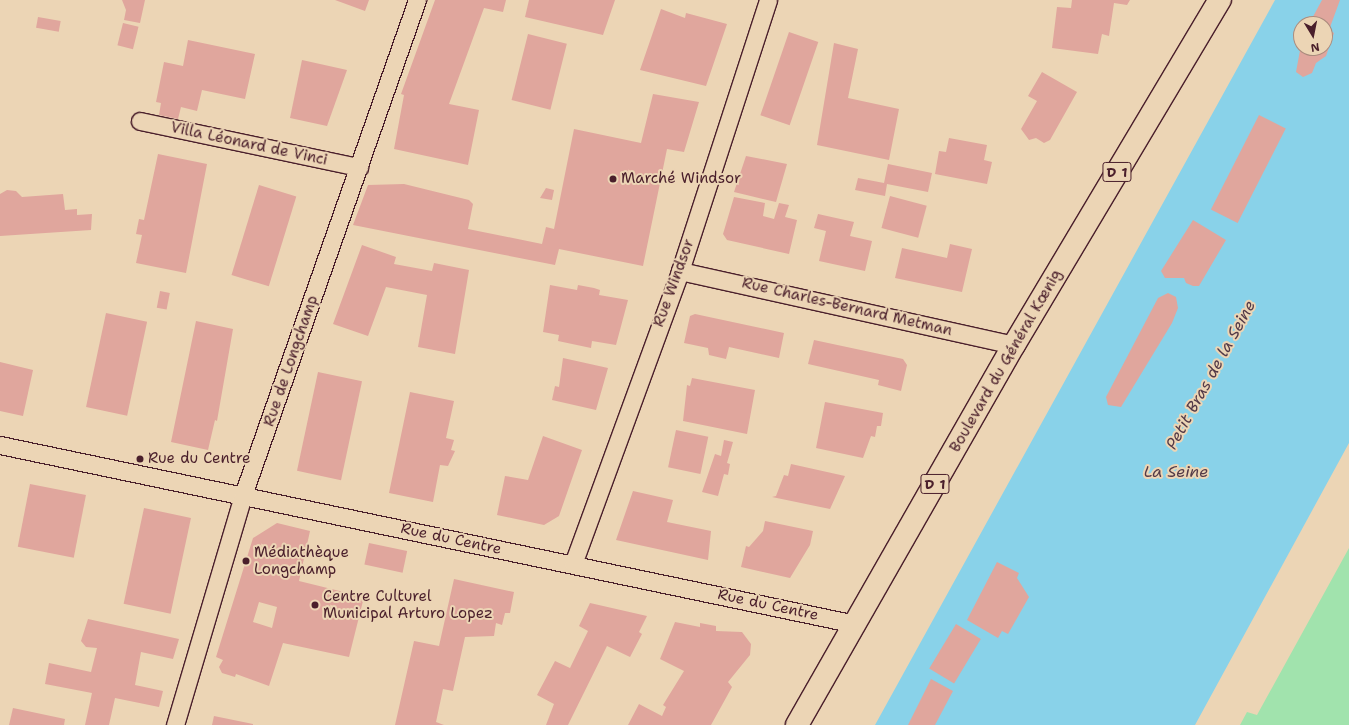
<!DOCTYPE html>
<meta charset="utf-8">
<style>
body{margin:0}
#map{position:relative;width:1349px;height:725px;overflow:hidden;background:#ecd5b5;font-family:"Shantell Sans",sans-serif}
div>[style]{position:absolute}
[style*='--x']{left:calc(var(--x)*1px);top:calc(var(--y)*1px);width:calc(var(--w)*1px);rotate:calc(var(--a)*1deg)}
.green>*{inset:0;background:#a1e3ad}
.water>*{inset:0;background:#89d2e9}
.building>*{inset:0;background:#e0a69d;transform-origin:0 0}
.roads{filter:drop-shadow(1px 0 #4a1f2b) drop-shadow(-1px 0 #4a1f2b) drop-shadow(0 1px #4a1f2b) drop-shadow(0 -1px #4a1f2b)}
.street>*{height:17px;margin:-8.5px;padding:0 8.5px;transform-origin:8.5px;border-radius:8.5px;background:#ecd5b5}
.primary>*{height:22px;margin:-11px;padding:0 11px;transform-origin:11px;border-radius:11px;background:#ecd5b5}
.dots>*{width:11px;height:11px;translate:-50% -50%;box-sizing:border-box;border:2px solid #ecd5b5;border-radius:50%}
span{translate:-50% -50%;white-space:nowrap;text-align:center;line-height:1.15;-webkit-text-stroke:4px #ecd5b5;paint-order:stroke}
.shield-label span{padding:1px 3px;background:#ecd5b5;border:1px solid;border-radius:3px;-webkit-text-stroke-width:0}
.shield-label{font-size:14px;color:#4a1f2b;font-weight:700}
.street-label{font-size:15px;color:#4a1f2b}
.poi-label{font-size:15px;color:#4a1f2b}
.left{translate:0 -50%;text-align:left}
.water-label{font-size:16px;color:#533a48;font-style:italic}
.north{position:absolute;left:1293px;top:16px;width:40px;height:40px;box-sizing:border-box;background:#ecd5b5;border:1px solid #ab8c7e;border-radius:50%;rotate:170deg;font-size:11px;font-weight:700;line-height:16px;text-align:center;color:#4a1f2b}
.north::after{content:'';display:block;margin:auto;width:14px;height:18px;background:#4a1f2b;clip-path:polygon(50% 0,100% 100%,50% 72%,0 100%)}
</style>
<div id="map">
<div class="green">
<div style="clip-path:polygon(1349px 548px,1349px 725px,1240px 725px,1247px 712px,1257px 715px)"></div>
</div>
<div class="water">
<div style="clip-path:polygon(evenodd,1275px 0,1349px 0,1349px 443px,1195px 725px,875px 725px,1275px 0,1301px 24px,1325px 24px,1325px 48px,1301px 48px,1301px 24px)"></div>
</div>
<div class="building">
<div style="clip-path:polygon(122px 0,145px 0,140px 23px,124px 20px,126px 10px)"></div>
<div style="clip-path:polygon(335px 0,369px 0,365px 11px)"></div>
<div style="clip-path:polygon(435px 0,506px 0,503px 12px,484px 8px,449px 104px,479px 110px,468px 165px,394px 149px,404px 95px,401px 94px)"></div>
<div style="clip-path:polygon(529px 0,615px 0,603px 35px,525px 17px)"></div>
<div style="clip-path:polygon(1072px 0,1130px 0,1127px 5px,1114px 3px,1109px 36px,1102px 34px,1098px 54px,1052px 48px,1057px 7px,1071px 8px)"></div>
<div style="clip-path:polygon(1322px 0,1340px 0,1329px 30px,1334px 33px,1326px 56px,1316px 63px,1312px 73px,1303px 77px,1296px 72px,1301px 45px,1301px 48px,1325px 48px,1325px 24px,1309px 24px)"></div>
<div style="clip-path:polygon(661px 9px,685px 18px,686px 13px,727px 24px,706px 86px,640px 70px)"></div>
<div style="left:38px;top:17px;width:23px;height:11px;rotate:10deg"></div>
<div style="left:123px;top:23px;width:16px;height:23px;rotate:14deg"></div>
<div style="left:789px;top:32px;width:31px;height:88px;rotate:19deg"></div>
<div style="left:528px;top:34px;width:40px;height:68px;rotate:14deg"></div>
<div style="clip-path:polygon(188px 40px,255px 54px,245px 99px,202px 90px,197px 111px,181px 107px,178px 119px,159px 115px,161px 103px,156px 102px,164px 62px,183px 66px)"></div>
<div style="clip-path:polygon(834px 43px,858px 49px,848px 98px,899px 109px,889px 160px,817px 145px)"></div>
<div style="clip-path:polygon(302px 60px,347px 70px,327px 126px,290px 118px)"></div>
<div style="clip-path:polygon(1042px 72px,1077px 92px,1050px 140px,1044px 143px,1036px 138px,1029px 140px,1021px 129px,1037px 101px,1028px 96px)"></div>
<div style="clip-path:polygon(653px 94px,699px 102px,684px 152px,667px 149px,643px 266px,559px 249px,555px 265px,353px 225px,368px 185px,404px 184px,469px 200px,473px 204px,468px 229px,542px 244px,546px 227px,554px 229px,574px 129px,641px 143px)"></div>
<div style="left:1259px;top:115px;width:30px;height:106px;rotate:27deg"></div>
<div style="clip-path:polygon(949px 138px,987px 145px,984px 160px,992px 162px,987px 184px,935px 174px,939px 151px,946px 152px)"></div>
<div style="clip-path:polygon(158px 154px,207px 164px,186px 273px,136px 263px,142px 235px,136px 234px,139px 219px,144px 220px)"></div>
<div style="clip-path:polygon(746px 156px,787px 164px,776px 202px,734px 192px)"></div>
<div style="clip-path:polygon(888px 164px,932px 173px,928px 192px,887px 184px,885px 196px,855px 190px,858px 178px,884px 183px)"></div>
<div style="left:259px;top:185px;width:39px;height:94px;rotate:17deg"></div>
<div style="clip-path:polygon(546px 188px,554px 190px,552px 200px,540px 198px)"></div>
<div style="clip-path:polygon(7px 190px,16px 191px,22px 197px,63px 194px,65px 210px,77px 209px,77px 215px,92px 214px,91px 230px,0 236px,0 194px)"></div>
<div style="left:890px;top:196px;width:38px;height:33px;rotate:15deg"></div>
<div style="clip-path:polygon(734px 197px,765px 203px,763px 216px,774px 219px,779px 203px,789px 205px,785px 217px,797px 220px,789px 254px,727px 240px,723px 234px)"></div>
<div style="clip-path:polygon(818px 214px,854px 222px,850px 236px,872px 241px,865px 271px,819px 261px,826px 231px,814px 228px)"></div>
<div style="clip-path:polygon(1193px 220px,1226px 240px,1199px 286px,1193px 286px,1186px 283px,1184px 278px,1165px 278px,1161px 271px)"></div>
<div style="clip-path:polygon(950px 244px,972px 249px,962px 292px,895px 278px,902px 248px,947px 258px)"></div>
<div style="clip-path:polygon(362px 245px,396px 257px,394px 264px,432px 271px,434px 263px,469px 270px,455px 354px,418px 347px,427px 295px,386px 287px,368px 336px,333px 324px)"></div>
<div style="clip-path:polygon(550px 285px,577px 290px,578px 285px,594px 288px,600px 290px,599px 295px,628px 300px,616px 345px,592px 341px,591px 348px,558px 341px,559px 335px,543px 332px)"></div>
<div style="left:160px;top:291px;width:10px;height:17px;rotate:11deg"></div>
<div style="clip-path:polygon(1168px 293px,1176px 297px,1178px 308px,1172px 323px,1121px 407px,1108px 405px,1106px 397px,1158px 298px)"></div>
<div style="left:106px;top:313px;width:42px;height:96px;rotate:12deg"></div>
<div style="clip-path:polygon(695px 314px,784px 333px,779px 358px,729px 347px,726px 359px,709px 355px,708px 348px,684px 343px,690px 316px)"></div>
<div style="clip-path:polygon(196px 321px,233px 329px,217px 421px,215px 420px,208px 450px,171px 442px)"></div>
<div style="clip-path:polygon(814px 340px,903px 359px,907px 365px,901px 391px,878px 385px,879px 380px,808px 364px)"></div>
<div style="clip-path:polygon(563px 358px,608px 368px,596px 410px,552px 400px,555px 386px,559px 387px)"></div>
<div style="clip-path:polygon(0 362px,33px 370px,23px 416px,0 411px)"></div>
<div style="left:318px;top:372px;width:45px;height:101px;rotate:12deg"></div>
<div style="clip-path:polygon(692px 378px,755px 390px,747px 434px,683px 421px,687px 385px,690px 386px)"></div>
<div style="clip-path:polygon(410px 392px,454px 401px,446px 438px,454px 440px,451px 450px,455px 451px,448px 466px,440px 465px,433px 502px,389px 493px)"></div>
<div style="clip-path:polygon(825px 402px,883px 413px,881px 426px,877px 426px,875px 437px,871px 436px,863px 458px,816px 448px)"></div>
<div style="left:676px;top:430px;width:33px;height:38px;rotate:12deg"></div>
<div style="clip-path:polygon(543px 436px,582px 450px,559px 516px,544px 525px,497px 515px,505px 476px,528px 480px)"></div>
<div style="clip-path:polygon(724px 440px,733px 442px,727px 463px,730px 464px,728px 475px,724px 474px,718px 496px,702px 492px,715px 454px,721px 456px)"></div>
<div style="clip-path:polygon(791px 464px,845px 476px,830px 509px,772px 497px,776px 496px,784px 475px,788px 476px)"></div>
<div style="left:30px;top:484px;width:57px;height:64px;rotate:11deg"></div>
<div style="clip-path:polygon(633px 491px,673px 500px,667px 522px,711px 531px,708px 560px,616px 540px)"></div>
<div style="left:144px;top:508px;width:48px;height:98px;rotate:12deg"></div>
<div style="clip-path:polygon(765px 521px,813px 531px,810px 545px,790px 578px,741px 567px,746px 546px,749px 547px,763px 531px)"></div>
<div style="clip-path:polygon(evenodd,277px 523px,310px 531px,299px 581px,364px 597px,349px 657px,283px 643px,269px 686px,236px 674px,235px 677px,222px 673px,219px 667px,223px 660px,216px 657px,253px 538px,277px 523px,259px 602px,277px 607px,272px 628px,253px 622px,259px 602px)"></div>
<div style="left:369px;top:543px;width:39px;height:22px;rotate:12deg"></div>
<div style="clip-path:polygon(997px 562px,1019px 573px,1017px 578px,1029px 597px,1008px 634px,1002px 631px,998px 638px,967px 620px)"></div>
<div style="clip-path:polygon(454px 579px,514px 592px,510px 613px,505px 613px,502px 625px,496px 623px,494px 636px,465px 637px,453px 691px,443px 689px,436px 722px,444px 725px,395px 725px,414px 641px,439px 646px)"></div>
<div style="clip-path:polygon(590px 603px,647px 616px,639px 632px,642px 634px,630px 657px,607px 646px,568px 725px,546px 725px,554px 704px,537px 695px,555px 661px,570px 668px,588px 631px,579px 626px)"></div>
<div style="clip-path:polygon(88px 619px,179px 639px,173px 659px,141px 652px,135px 685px,163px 691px,159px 707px,115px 698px,109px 725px,85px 725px,92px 693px,45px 684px,49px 663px,91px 672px,97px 648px,86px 647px,81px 641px)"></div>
<div style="clip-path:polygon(675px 622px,700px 627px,700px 623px,716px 626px,716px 631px,742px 632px,751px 644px,750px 655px,728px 682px,732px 687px,711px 725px,628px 725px,639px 704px,662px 716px,666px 707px,663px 705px,684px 671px,660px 659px)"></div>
<div style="left:956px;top:624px;width:29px;height:52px;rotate:31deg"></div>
<div style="clip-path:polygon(931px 679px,953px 691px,935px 725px,908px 725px)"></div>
<div style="clip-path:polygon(13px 708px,65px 719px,64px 725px,9px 725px)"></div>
<div style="clip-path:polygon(214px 716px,253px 724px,253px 725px,212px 725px)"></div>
</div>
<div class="roads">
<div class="street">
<div style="--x:140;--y:121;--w:224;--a:11.9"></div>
<div style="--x:680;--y:271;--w:342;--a:12.5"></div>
<div style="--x:0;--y:445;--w:874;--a:11.82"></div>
<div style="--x:573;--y:564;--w:312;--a:-69.9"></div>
<div style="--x:680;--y:271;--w:285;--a:-72"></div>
<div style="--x:175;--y:725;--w:240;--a:-73.5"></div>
<div style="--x:243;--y:495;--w:525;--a:-70.63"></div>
</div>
<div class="primary">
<div style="--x:797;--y:725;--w:438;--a:-60.3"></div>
<div style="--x:1014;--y:345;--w:402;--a:-59.2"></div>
</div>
</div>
<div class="dots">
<div style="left:613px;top:179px;background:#4a1f2b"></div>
<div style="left:140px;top:459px;background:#4a1f2b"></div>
<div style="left:246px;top:561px;background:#4a1f2b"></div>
<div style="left:315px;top:605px;background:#4a1f2b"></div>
</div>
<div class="shield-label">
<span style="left:1117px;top:172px">D 1</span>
<span style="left:935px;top:484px">D 1</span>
</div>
<div class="street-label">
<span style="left:249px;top:144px;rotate:12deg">Villa Léonard de Vinci</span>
<span style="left:674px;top:283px;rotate:-70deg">Rue Windsor</span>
<span style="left:847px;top:307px;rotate:13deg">Rue Charles-Bernard Metman</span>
<span style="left:291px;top:361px;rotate:-71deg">Rue de Longchamp</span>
<span style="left:1006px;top:361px;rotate:-60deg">Boulevard du Général Kœnig</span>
<span style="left:451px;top:539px;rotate:12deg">Rue du Centre</span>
<span style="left:768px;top:605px;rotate:12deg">Rue du Centre</span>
</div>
<div class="poi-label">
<span class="left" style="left:621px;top:179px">Marché Windsor</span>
<span class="left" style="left:148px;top:459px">Rue du Centre</span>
<span class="left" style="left:254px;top:561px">Médiathèque<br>Longchamp</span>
<span class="left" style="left:323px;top:605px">Centre Culturel<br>Municipal Arturo Lopez</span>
</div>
<div class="water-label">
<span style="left:1211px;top:375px;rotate:-61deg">Petit Bras de la Seine</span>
<span style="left:1176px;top:472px">La Seine</span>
</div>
<div class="north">N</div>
</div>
